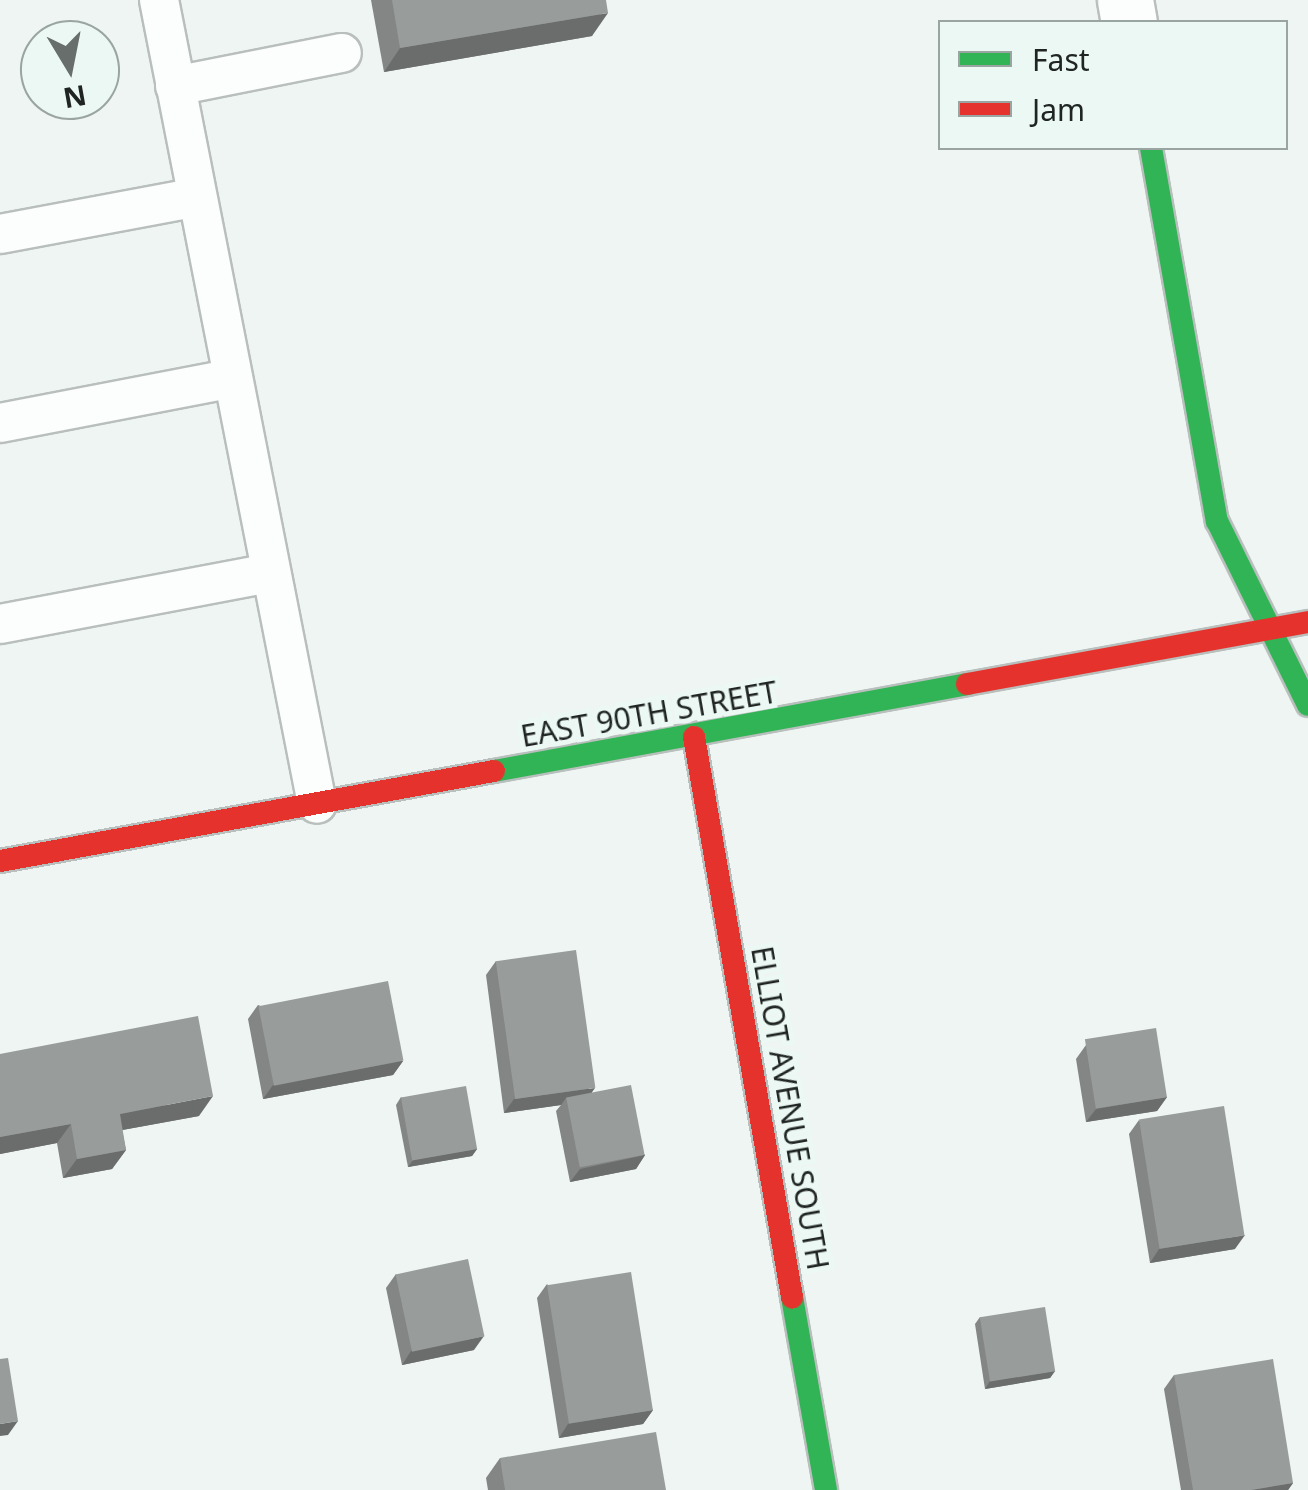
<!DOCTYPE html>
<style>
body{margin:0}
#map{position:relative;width:1308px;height:1490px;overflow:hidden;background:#eef5f2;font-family:"Noto Sans",sans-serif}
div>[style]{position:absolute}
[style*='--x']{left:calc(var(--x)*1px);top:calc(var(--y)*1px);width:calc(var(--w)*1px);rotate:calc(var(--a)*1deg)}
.roads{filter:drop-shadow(2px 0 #b9bfbc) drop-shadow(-2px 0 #b9bfbc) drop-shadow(0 2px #b9bfbc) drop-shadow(0 -2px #b9bfbc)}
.lane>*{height:38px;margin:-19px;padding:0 19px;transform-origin:19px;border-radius:19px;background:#fcfefd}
.street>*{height:55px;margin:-27.5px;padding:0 27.5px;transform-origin:27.5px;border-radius:27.5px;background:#fcfefd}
.fast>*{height:22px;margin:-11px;padding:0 11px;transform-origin:11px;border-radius:11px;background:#30b455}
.jam>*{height:22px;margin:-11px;padding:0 11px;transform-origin:11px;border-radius:11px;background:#e5322d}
.wall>*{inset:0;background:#838684}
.shaded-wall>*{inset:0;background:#6a6d6c}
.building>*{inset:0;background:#989c9a;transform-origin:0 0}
span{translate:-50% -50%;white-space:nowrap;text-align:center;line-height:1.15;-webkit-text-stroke:10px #ebf8f3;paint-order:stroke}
.street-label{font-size:30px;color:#202523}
.legend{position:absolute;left:938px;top:20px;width:350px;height:130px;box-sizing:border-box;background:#ebf8f3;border:2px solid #9aa4a0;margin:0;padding:12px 18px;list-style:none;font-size:30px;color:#202523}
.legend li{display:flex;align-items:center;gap:20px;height:50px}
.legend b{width:50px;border:2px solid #9aa4a0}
.north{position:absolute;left:20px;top:20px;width:100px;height:100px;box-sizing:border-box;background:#ebf8f3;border:2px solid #9aa4a0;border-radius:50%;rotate:170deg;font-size:28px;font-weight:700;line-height:40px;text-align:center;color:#202523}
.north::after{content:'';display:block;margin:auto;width:35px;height:45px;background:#686e6b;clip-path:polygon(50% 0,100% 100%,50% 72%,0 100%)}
</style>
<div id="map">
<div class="roads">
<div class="lane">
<div style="--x:159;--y:0;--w:819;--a:78.88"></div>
<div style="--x:175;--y:86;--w:170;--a:-11.2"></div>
<div style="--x:0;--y:234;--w:200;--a:-10.6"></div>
<div style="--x:0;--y:423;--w:237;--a:-10.9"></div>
<div style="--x:0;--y:624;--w:275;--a:-10.7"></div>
</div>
<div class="street">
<div style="--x:1125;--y:0;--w:22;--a:80"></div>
</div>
<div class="fast">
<div style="--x:1151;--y:148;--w:379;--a:80"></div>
<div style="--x:1217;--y:521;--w:205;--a:63.7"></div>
<div style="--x:494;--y:771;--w:481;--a:-10.4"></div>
<div style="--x:792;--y:1297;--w:196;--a:80"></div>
</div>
<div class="jam">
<div style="--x:967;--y:684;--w:347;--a:-10.3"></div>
<div style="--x:694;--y:737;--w:569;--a:80.07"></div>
<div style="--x:0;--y:861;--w:502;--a:-10.33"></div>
</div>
</div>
<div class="wall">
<div style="clip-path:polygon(371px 0,606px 0,592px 36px,384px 72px)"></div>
<div style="clip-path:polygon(496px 961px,592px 1093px,645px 1155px,636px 1169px,570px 1182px,556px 1111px,561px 1105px,504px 1113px,486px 975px)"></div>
<div style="clip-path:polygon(258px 1005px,403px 1061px,393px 1075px,263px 1099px,248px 1019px)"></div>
<div style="clip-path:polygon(1086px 1045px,1167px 1097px,1157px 1111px,1086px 1122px,1076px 1059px)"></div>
<div style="clip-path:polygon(0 1054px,199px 1116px,122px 1130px,126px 1150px,112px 1169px,63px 1178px,57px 1143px,0 1154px)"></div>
<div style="clip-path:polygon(401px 1097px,477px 1149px,472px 1156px,408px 1167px,396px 1105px)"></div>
<div style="clip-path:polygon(1139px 1120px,1235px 1249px,1150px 1263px,1129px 1134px)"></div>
<div style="clip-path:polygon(396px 1274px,474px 1350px,402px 1365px,386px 1288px)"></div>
<div style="clip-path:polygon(547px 1284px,653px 1410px,643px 1424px,559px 1438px,537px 1298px)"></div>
<div style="clip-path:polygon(980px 1317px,1055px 1371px,1050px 1378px,985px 1389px,975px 1324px)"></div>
<div style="clip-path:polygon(1174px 1375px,1293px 1483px,1288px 1490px,1181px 1490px,1164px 1389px)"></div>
<div style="clip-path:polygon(500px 1458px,666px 1490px,488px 1490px,486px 1478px)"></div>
</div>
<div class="shaded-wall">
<div style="clip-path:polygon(608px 13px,592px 36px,384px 72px,400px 48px)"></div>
<div style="clip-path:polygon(403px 1061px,393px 1075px,263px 1099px,273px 1085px)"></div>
<div style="clip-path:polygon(595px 1088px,585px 1102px,566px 1098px,561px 1105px,504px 1113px,514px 1099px)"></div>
<div style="clip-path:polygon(213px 1096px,199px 1116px,106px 1133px,120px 1114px)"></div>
<div style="clip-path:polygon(1167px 1097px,1157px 1111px,1086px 1122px,1096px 1109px)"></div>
<div style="clip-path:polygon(71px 1124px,57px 1143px,0 1154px,0 1137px)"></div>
<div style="clip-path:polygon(477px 1149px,472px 1156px,408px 1167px,413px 1160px)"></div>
<div style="clip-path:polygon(126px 1150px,112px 1169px,63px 1178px,77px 1159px)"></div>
<div style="clip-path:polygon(645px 1155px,636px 1169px,570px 1182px,580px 1169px)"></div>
<div style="clip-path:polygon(1245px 1235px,1235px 1249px,1150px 1263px,1159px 1249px)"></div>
<div style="clip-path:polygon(484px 1336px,474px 1350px,402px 1365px,411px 1351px)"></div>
<div style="clip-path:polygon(1055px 1371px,1050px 1378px,985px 1389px,990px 1381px)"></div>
<div style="clip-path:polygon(653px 1410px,643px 1424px,559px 1438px,568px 1424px)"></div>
<div style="clip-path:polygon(18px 1421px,8px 1435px,0 1436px,0 1424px)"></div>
<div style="clip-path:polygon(1293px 1483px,1288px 1490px,1251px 1490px)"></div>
</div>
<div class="building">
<div style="clip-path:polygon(392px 0,606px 0,608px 13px,400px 48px)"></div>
<div style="left:576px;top:950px;width:139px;height:81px;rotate:82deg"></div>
<div style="left:388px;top:981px;width:81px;height:132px;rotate:79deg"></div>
<div style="clip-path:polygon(198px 1016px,213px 1096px,120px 1114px,126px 1150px,77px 1159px,71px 1124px,0 1137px,0 1054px)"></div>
<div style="left:1156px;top:1028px;width:70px;height:72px;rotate:81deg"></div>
<div style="left:631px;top:1085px;width:71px;height:66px;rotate:79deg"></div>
<div style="left:466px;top:1086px;width:64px;height:66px;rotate:80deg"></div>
<div style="left:1224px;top:1106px;width:131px;height:86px;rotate:81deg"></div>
<div style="left:468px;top:1259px;width:79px;height:74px;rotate:78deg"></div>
<div style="left:631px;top:1272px;width:140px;height:85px;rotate:81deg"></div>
<div style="left:1045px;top:1307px;width:65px;height:66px;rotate:81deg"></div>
<div style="clip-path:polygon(8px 1358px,18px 1421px,0 1424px,0 1359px)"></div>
<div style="clip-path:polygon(1273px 1359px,1293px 1483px,1251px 1490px,1193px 1490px,1174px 1375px)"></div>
<div style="clip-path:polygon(656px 1432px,666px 1490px,505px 1490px,500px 1458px)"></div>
</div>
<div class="street-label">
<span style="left:649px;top:714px;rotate:-10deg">EAST 90TH STREET</span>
<span style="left:790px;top:1108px;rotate:80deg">ELLIOT AVENUE SOUTH</span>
</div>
<ul class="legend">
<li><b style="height:12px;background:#30b455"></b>Fast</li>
<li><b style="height:12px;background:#e5322d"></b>Jam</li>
</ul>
<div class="north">N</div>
</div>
